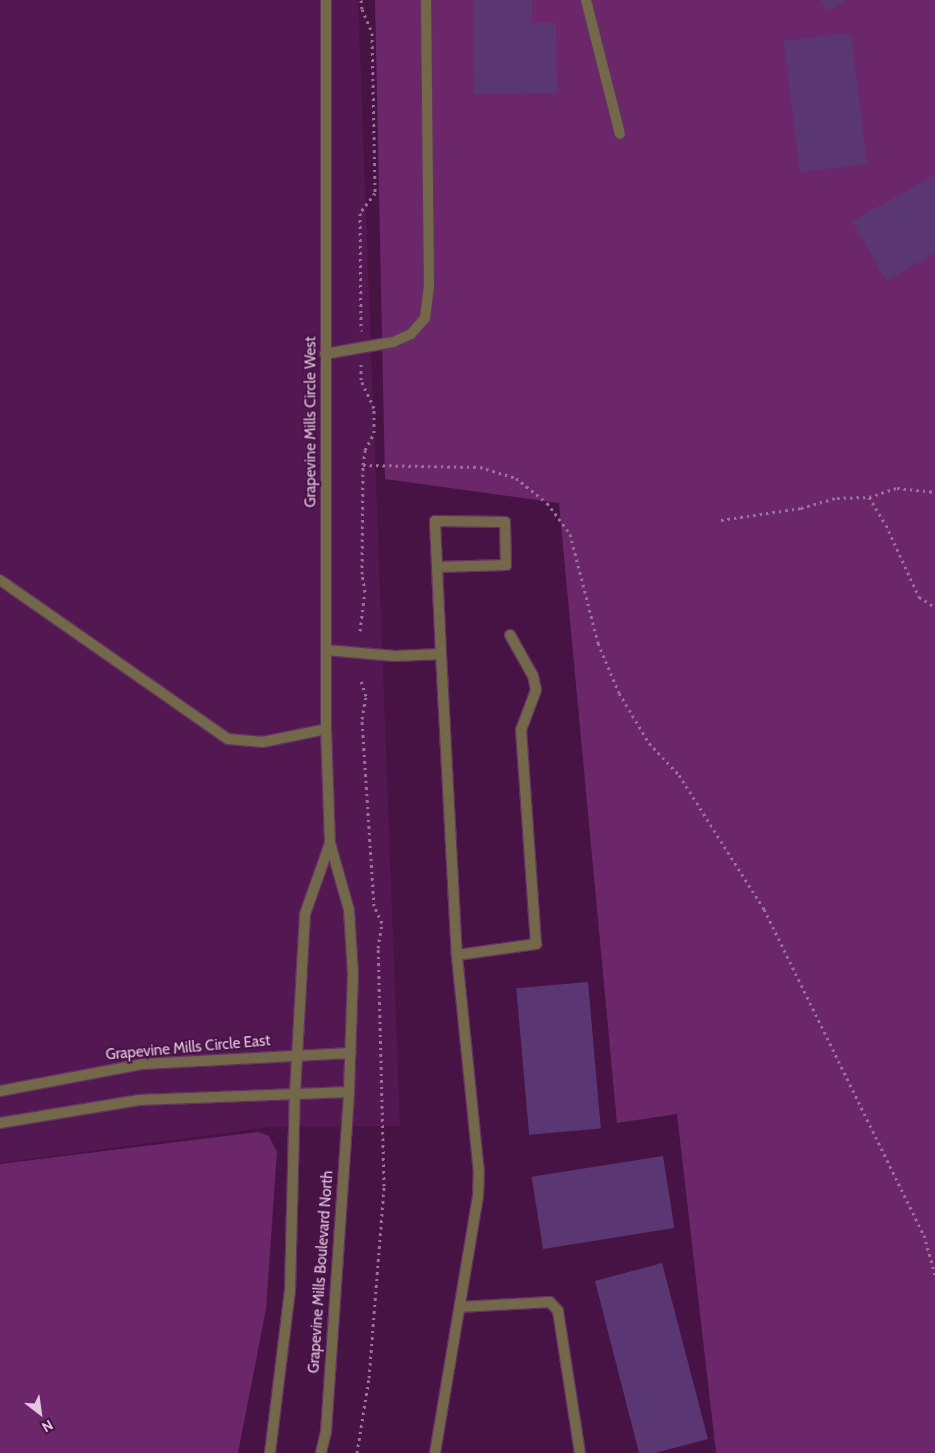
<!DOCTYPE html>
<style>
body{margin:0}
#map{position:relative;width:935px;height:1453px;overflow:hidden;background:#471345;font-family:Cabin,sans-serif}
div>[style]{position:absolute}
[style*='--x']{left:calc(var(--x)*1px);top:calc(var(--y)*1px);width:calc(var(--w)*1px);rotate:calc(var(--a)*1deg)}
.built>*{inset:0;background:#531851}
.green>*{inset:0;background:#6c266a}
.building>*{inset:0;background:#5a3773;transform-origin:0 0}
.path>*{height:3px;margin-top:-1.5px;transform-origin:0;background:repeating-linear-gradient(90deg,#9a7198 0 2.5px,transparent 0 6.5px)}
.roads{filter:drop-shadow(1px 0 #633361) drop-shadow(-1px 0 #633361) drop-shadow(0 1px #633361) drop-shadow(0 -1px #633361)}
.service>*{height:10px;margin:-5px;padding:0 5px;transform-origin:5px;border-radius:5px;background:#74684a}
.tertiary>*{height:10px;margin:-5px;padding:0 5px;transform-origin:5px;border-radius:5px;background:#74684a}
span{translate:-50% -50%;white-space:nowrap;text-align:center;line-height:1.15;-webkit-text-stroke:4px #471345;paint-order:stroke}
.street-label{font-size:15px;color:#e5c6e3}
.north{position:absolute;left:15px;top:1388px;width:50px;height:50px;-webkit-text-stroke:4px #471345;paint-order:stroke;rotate:150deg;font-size:14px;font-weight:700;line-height:20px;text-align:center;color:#e5c6e3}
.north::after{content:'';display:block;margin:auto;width:18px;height:22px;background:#e5c6e3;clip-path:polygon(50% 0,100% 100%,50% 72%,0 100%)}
</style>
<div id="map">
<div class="built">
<div style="clip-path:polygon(0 0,358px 0,400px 1126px,270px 1127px,0 1163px)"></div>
</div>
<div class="green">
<div style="clip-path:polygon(375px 0,935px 0,935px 1453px,716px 1453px,677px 1114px,617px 1123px,559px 503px,385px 479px)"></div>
<div style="clip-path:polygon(258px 1132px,269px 1136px,277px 1152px,266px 1309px,238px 1453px,0 1453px,0 1164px)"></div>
</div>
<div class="building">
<div style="clip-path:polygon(473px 0,532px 0,532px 23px,556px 23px,557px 93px,474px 94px)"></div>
<div style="clip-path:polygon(821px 0,847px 0,827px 11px)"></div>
<div style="left:851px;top:33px;width:132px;height:68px;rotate:83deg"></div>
<div style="clip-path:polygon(935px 175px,935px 253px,886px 281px,852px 221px)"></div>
<div style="left:588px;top:982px;width:147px;height:72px;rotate:85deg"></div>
<div style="left:663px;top:1156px;width:73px;height:133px;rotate:81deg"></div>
<div style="clip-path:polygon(662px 1263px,708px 1439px,655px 1453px,639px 1453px,595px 1281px)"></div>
</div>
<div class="path">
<div style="--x:361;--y:0;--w:9;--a:84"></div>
<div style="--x:362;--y:9;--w:26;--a:67"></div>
<div style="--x:372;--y:33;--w:160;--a:88.9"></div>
<div style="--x:375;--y:193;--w:25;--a:127"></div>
<div style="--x:360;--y:213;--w:118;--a:89.5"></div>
<div style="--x:363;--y:465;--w:117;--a:1"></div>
<div style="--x:480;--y:467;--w:38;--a:17"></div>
<div style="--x:516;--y:478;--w:40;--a:39"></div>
<div style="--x:547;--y:503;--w:39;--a:53"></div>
<div style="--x:570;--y:534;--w:113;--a:75.6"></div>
<div style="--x:598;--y:643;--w:54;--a:67.2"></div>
<div style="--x:619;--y:693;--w:58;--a:59"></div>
<div style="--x:649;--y:743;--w:44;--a:46.8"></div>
<div style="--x:679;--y:775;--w:159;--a:57.6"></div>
<div style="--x:764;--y:909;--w:363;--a:63.9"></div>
<div style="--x:924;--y:1235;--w:41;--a:74.6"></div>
<div style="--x:869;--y:497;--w:29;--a:-18"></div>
<div style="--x:897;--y:488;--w:38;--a:6"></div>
<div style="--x:721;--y:520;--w:81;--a:-8.5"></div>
<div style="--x:801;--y:508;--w:37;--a:-16"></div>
<div style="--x:837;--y:498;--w:32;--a:-2"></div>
<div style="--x:869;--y:497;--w:33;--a:59"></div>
<div style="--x:886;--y:525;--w:79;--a:65.4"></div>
<div style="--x:919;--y:597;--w:19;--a:32"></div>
<div style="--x:360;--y:631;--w:39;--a:-83"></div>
<div style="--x:365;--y:592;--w:18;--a:-99"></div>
<div style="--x:362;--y:574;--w:109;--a:-89.5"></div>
<div style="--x:363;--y:465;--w:15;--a:-82"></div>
<div style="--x:365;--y:450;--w:19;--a:-62"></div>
<div style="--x:374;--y:433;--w:25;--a:-90"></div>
<div style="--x:374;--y:408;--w:31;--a:-115"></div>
<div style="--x:361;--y:380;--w:17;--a:-90"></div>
<div style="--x:357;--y:1453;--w:76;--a:-80.9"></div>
<div style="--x:369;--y:1378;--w:193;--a:-85.5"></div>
<div style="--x:384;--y:1186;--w:238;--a:-91.4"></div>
<div style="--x:378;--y:948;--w:25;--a:-81"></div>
<div style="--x:382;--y:923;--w:19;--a:-115"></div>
<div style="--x:374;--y:906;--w:187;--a:-93.7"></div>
<div style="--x:362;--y:719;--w:23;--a:-80"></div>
<div style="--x:366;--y:696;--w:16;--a:-108"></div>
</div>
<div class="roads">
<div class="service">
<div style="--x:586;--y:0;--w:138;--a:75.8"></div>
<div style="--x:325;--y:354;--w:69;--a:-10"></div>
<div style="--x:393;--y:342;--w:20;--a:-24"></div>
<div style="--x:411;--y:334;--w:21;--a:-49"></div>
<div style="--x:425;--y:318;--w:32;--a:-83"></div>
<div style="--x:429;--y:286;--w:286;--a:-90.6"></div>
<div style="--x:0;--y:580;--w:278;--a:34.9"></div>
<div style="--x:228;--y:739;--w:35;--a:5"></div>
<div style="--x:263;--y:742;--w:64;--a:-11.7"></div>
<div style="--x:326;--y:650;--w:69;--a:5"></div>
<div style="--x:395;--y:656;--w:46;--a:-2.5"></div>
<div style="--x:441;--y:654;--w:133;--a:-92.6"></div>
<div style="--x:435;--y:521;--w:70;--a:0.8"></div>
<div style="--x:505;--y:522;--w:43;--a:88.7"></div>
<div style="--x:506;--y:565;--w:69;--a:178.3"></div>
<div style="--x:441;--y:654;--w:301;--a:87"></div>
<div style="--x:457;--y:955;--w:80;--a:-7.9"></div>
<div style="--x:536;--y:944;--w:215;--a:-94"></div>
<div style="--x:521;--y:730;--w:43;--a:-69.4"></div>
<div style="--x:536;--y:690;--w:14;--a:-102"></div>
<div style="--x:533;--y:676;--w:47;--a:-119.3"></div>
<div style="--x:460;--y:1307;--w:90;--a:-3.2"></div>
<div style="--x:550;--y:1302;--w:12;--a:48"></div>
<div style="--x:558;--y:1311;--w:144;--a:81.2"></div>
<div style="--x:435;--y:1453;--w:260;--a:-80.5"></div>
<div style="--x:478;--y:1197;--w:24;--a:-88"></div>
<div style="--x:479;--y:1173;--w:219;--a:-95.8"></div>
</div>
<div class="tertiary">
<div style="--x:0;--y:1091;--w:146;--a:-10.7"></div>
<div style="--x:143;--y:1064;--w:208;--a:-3"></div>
<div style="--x:0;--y:1123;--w:141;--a:-9.4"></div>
<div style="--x:139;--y:1100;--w:210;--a:-2.2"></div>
<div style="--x:270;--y:1453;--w:163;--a:-83"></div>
<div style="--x:290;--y:1291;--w:198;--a:-88.6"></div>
<div style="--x:295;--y:1093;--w:179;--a:-86.8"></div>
<div style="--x:305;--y:914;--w:75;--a:-70.6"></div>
<div style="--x:321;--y:1453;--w:22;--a:-77"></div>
<div style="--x:326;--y:1432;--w:341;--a:-86.1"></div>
<div style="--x:349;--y:1092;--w:118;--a:-88.1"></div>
<div style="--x:353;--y:974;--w:64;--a:-93.6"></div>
<div style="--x:349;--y:910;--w:70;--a:-105.8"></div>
<div style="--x:330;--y:843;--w:114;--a:-92"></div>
<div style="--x:326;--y:729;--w:729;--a:-90"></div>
</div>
</div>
<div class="street-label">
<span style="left:311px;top:422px;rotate:-90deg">Grapevine Mills Circle West</span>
<span style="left:188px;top:1048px;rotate:-5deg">Grapevine Mills Circle East</span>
<span style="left:321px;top:1272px;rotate:-86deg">Grapevine Mills Boulevard North</span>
</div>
<div class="north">N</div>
</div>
